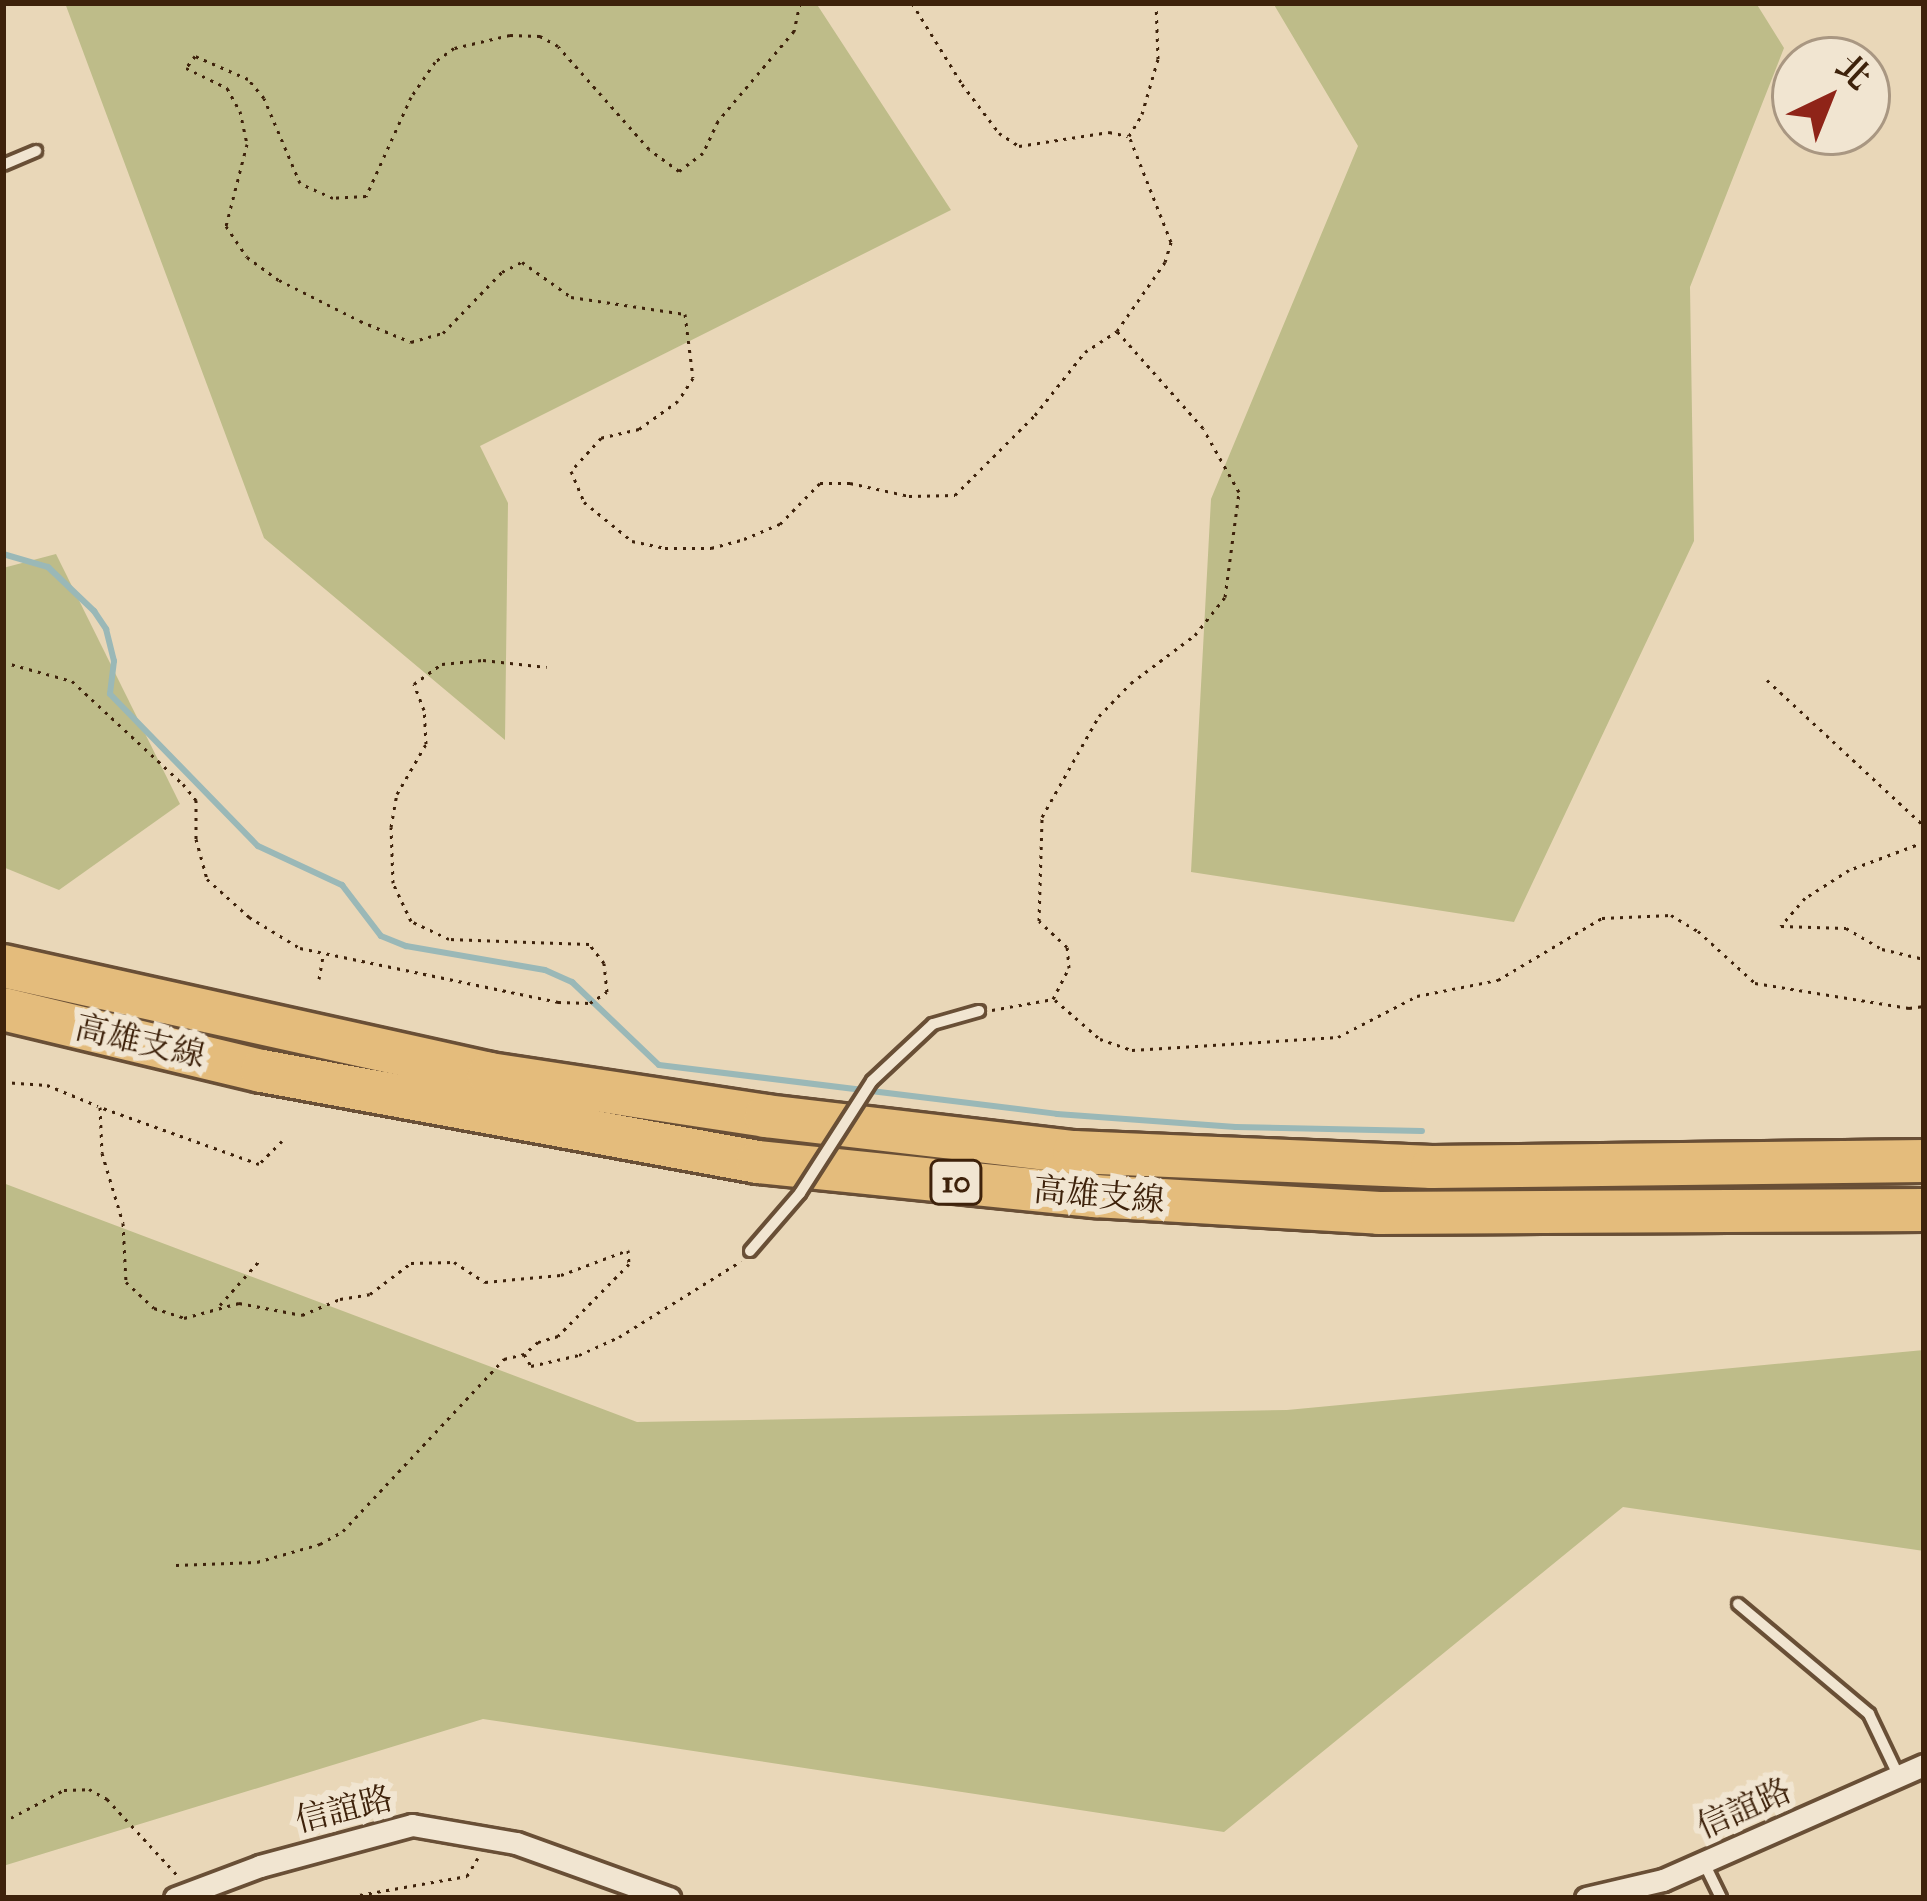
<!DOCTYPE html>
<meta charset="utf-8">
<style>
body{margin:0}
#map{position:relative;width:1927px;height:1901px;overflow:hidden;background:#e9d7b8;font-family:"IM FELL Great Primer","Noto Serif TC",serif}
div>[style]{position:absolute}
[style*='--x']{left:calc(var(--x)*1px);top:calc(var(--y)*1px);width:calc(var(--w)*1px);rotate:calc(var(--a)*1deg)}
.green>*{inset:0;background:#bebc89}
.stream>*{height:6px;margin:-3px;padding:0 3px;transform-origin:3px;border-radius:3px;background:#9ab8b7}
.path>*{height:3px;margin-top:-1.5px;transform-origin:0;background:repeating-linear-gradient(90deg,#3e220b 0 3px,transparent 0 9px)}
.roads{filter:drop-shadow(3px 0 #694f36) drop-shadow(-3px 0 #694f36) drop-shadow(0 3px #694f36) drop-shadow(0 -3px #694f36)}
.service>*{height:10px;margin:-5px;padding:0 5px;transform-origin:5px;border-radius:5px;background:#f1e5d1}
.minor>*{height:21px;margin:-10.5px;padding:0 10.5px;transform-origin:10.5px;border-radius:10.5px;background:#f1e5d1}
.motorway>*{height:42px;margin:-21px;padding:0 21px;transform-origin:21px;border-radius:21px;background:#e4bc7c}
.bridges{filter:drop-shadow(3px 0 #694f36) drop-shadow(-3px 0 #694f36) drop-shadow(0 3px #694f36) drop-shadow(0 -3px #694f36)}
.service-bridge>*{height:10px;margin:-5px;padding:0 5px;transform-origin:5px;border-radius:5px;background:#f1e5d1}
span{translate:-50% -50%;white-space:nowrap;text-align:center;line-height:1.15;-webkit-text-stroke:12px #f1e5d1;paint-order:stroke}
.shield-label span{padding:3px 9px;background:#f1e5d1;border:3px solid;border-radius:9px;-webkit-text-stroke-width:0}
.shield-label{font-size:30px;color:#3e220b;font-weight:700}
.street-label{font-size:33px;color:#3e220b}
.frame{position:absolute;inset:0;border:6px solid #3e220b;pointer-events:none}
.north{position:absolute;left:1771px;top:36px;width:120px;height:120px;box-sizing:border-box;background:#f1e5d1;border:3px solid #a99782;border-radius:50%;rotate:43deg;font-size:33px;font-weight:700;line-height:48px;text-align:center;color:#3e220b}
.north::after{content:'';display:block;margin:auto;width:42px;height:54px;background:#8f2418;clip-path:polygon(50% 0,100% 100%,50% 72%,0 100%)}
</style>
<div id="map">
<div class="green">
<div style="clip-path:polygon(65px 3px,816px 3px,951px 210px,480px 446px,508px 503px,505px 740px,264px 538px)"></div>
<div style="clip-path:polygon(1273px 3px,1756px 3px,1784px 48px,1690px 287px,1694px 541px,1514px 922px,1191px 872px,1211px 499px,1358px 146px)"></div>
<div style="clip-path:polygon(56px 554px,180px 804px,59px 890px,3px 867px,3px 568px)"></div>
<div style="clip-path:polygon(3px 1183px,637px 1422px,1287px 1410px,1924px 1350px,1924px 1551px,1623px 1507px,1224px 1832px,483px 1719px,3px 1866px)"></div>
</div>
<div class="stream">
<div style="--x:3;--y:554;--w:47;--a:16.1"></div>
<div style="--x:48;--y:567;--w:64;--a:43.7"></div>
<div style="--x:94;--y:611;--w:22;--a:56"></div>
<div style="--x:106;--y:629;--w:33;--a:76"></div>
<div style="--x:114;--y:661;--w:33;--a:97"></div>
<div style="--x:110;--y:694;--w:212;--a:45.8"></div>
<div style="--x:258;--y:846;--w:93;--a:24.9"></div>
<div style="--x:342;--y:885;--w:64;--a:52.6"></div>
<div style="--x:381;--y:936;--w:27;--a:22"></div>
<div style="--x:406;--y:946;--w:141;--a:9.8"></div>
<div style="--x:545;--y:970;--w:30;--a:24"></div>
<div style="--x:572;--y:982;--w:120;--a:43.7"></div>
<div style="--x:659;--y:1065;--w:401;--a:7"></div>
<div style="--x:1057;--y:1114;--w:179;--a:4.2"></div>
<div style="--x:1236;--y:1127;--w:186;--a:1.2"></div>
</div>
<div class="path">
<div style="--x:800;--y:3;--w:29;--a:102"></div>
<div style="--x:794;--y:31;--w:118;--a:130.2"></div>
<div style="--x:718;--y:121;--w:35;--a:115"></div>
<div style="--x:703;--y:153;--w:30;--a:143"></div>
<div style="--x:679;--y:171;--w:37;--a:-144"></div>
<div style="--x:649;--y:149;--w:137;--a:-131.5"></div>
<div style="--x:558;--y:46;--w:21;--a:-151"></div>
<div style="--x:540;--y:36;--w:30;--a:-178"></div>
<div style="--x:510;--y:35;--w:57;--a:166.9"></div>
<div style="--x:454;--y:48;--w:24;--a:144"></div>
<div style="--x:435;--y:62;--w:42;--a:124.4"></div>
<div style="--x:411;--y:97;--w:109;--a:114.4"></div>
<div style="--x:366;--y:196;--w:33;--a:177"></div>
<div style="--x:333;--y:198;--w:36;--a:-156"></div>
<div style="--x:300;--y:183;--w:92;--a:-113"></div>
<div style="--x:264;--y:98;--w:25;--a:-130"></div>
<div style="--x:248;--y:79;--w:58;--a:-156.5"></div>
<div style="--x:195;--y:56;--w:15;--a:127"></div>
<div style="--x:186;--y:68;--w:46;--a:26"></div>
<div style="--x:227;--y:88;--w:26;--a:61"></div>
<div style="--x:240;--y:111;--w:34;--a:78"></div>
<div style="--x:247;--y:144;--w:85;--a:104.4"></div>
<div style="--x:226;--y:226;--w:37;--a:56"></div>
<div style="--x:247;--y:257;--w:39;--a:36"></div>
<div style="--x:279;--y:280;--w:91;--a:26.8"></div>
<div style="--x:360;--y:321;--w:55;--a:22.4"></div>
<div style="--x:411;--y:342;--w:33;--a:-16"></div>
<div style="--x:443;--y:333;--w:85;--a:-46"></div>
<div style="--x:502;--y:272;--w:22;--a:-27"></div>
<div style="--x:522;--y:262;--w:60;--a:35.5"></div>
<div style="--x:571;--y:297;--w:115;--a:8.5"></div>
<div style="--x:685;--y:314;--w:64;--a:82.9"></div>
<div style="--x:693;--y:378;--w:27;--a:123"></div>
<div style="--x:678;--y:401;--w:48;--a:144.3"></div>
<div style="--x:639;--y:429;--w:39;--a:167"></div>
<div style="--x:601;--y:438;--w:45;--a:132.3"></div>
<div style="--x:571;--y:471;--w:34;--a:67"></div>
<div style="--x:584;--y:502;--w:62;--a:39.1"></div>
<div style="--x:632;--y:541;--w:34;--a:12"></div>
<div style="--x:665;--y:548;--w:46;--a:0"></div>
<div style="--x:711;--y:548;--w:34;--a:-15"></div>
<div style="--x:744;--y:539;--w:39;--a:-23"></div>
<div style="--x:780;--y:524;--w:57;--a:-45.7"></div>
<div style="--x:820;--y:483;--w:30;--a:0"></div>
<div style="--x:850;--y:483;--w:60;--a:12.4"></div>
<div style="--x:909;--y:496;--w:46;--a:-1.2"></div>
<div style="--x:955;--y:495;--w:113;--a:-45"></div>
<div style="--x:1035;--y:415;--w:80;--a:-51.6"></div>
<div style="--x:1085;--y:352;--w:38;--a:-33"></div>
<div style="--x:912;--y:3;--w:95;--a:58.3"></div>
<div style="--x:962;--y:84;--w:61;--a:52.9"></div>
<div style="--x:999;--y:133;--w:24;--a:33"></div>
<div style="--x:1019;--y:146;--w:91;--a:-8.8"></div>
<div style="--x:1109;--y:132;--w:19;--a:12"></div>
<div style="--x:3;--y:662;--w:72;--a:15.4"></div>
<div style="--x:72;--y:681;--w:151;--a:42.9"></div>
<div style="--x:183;--y:784;--w:21;--a:51"></div>
<div style="--x:196;--y:800;--w:39;--a:90"></div>
<div style="--x:196;--y:839;--w:41;--a:74.6"></div>
<div style="--x:207;--y:879;--w:57;--a:42.1"></div>
<div style="--x:249;--y:917;--w:60;--a:31.3"></div>
<div style="--x:300;--y:948;--w:264;--a:11.8"></div>
<div style="--x:558;--y:1002;--w:32;--a:2"></div>
<div style="--x:590;--y:1003;--w:20;--a:-33"></div>
<div style="--x:607;--y:992;--w:29;--a:-96"></div>
<div style="--x:604;--y:963;--w:24;--a:-128"></div>
<div style="--x:589;--y:944;--w:140;--a:-178"></div>
<div style="--x:449;--y:939;--w:42;--a:-154.7"></div>
<div style="--x:411;--y:921;--w:42;--a:-115.3"></div>
<div style="--x:393;--y:883;--w:56;--a:-92"></div>
<div style="--x:391;--y:827;--w:34;--a:-80"></div>
<div style="--x:397;--y:794;--w:58;--a:-59.9"></div>
<div style="--x:426;--y:744;--w:34;--a:-93"></div>
<div style="--x:424;--y:710;--w:28;--a:-111"></div>
<div style="--x:414;--y:684;--w:34;--a:-36"></div>
<div style="--x:442;--y:664;--w:41;--a:-5.6"></div>
<div style="--x:483;--y:660;--w:64;--a:6.2"></div>
<div style="--x:1767;--y:680;--w:214;--a:42.9"></div>
<div style="--x:1924;--y:842;--w:80;--a:159.5"></div>
<div style="--x:1849;--y:870;--w:52;--a:147.5"></div>
<div style="--x:1805;--y:898;--w:37;--a:131"></div>
<div style="--x:1781;--y:926;--w:65;--a:1.8"></div>
<div style="--x:1846;--y:928;--w:42;--a:30.3"></div>
<div style="--x:1882;--y:949;--w:43;--a:13.4"></div>
<div style="--x:319;--y:979;--w:23;--a:-80"></div>
<div style="--x:1055;--y:1000;--w:60;--a:40.9"></div>
<div style="--x:1100;--y:1039;--w:34;--a:19"></div>
<div style="--x:1132;--y:1050;--w:206;--a:-3.6"></div>
<div style="--x:1338;--y:1037;--w:89;--a:-27.4"></div>
<div style="--x:1417;--y:996;--w:83;--a:-11.2"></div>
<div style="--x:1498;--y:980;--w:121;--a:-30.8"></div>
<div style="--x:1602;--y:918;--w:69;--a:-2.5"></div>
<div style="--x:1671;--y:915;--w:31;--a:31"></div>
<div style="--x:1698;--y:931;--w:77;--a:42.4"></div>
<div style="--x:1755;--y:983;--w:156;--a:9.2"></div>
<div style="--x:1909;--y:1008;--w:15;--a:-8"></div>
<div style="--x:992;--y:1010;--w:62;--a:-10.2"></div>
<div style="--x:1053;--y:999;--w:35;--a:-63"></div>
<div style="--x:1069;--y:968;--w:21;--a:-95"></div>
<div style="--x:1067;--y:947;--w:38;--a:-137"></div>
<div style="--x:1039;--y:921;--w:104;--a:-88.3"></div>
<div style="--x:1042;--y:817;--w:116;--a:-60.6"></div>
<div style="--x:1099;--y:716;--w:46;--a:-45.9"></div>
<div style="--x:1131;--y:683;--w:80;--a:-36.9"></div>
<div style="--x:1195;--y:635;--w:48;--a:-51.7"></div>
<div style="--x:1225;--y:597;--w:106;--a:-82.4"></div>
<div style="--x:1239;--y:492;--w:73;--a:-119.4"></div>
<div style="--x:1203;--y:428;--w:130;--a:-131.6"></div>
<div style="--x:1117;--y:331;--w:84;--a:-55.2"></div>
<div style="--x:1165;--y:262;--w:21;--a:-73"></div>
<div style="--x:1171;--y:242;--w:114;--a:-111.6"></div>
<div style="--x:1129;--y:136;--w:26;--a:-59"></div>
<div style="--x:1142;--y:114;--w:57;--a:-73.8"></div>
<div style="--x:1158;--y:59;--w:56;--a:-92"></div>
<div style="--x:3;--y:1082;--w:44;--a:3.9"></div>
<div style="--x:47;--y:1085;--w:55;--a:22.4"></div>
<div style="--x:282;--y:1141;--w:33;--a:135"></div>
<div style="--x:259;--y:1164;--w:169;--a:-160.3"></div>
<div style="--x:100;--y:1107;--w:46;--a:87.5"></div>
<div style="--x:102;--y:1153;--w:73;--a:73.3"></div>
<div style="--x:123;--y:1223;--w:59;--a:87.1"></div>
<div style="--x:126;--y:1282;--w:38;--a:43"></div>
<div style="--x:154;--y:1308;--w:32;--a:18"></div>
<div style="--x:184;--y:1318;--w:57;--a:-15.3"></div>
<div style="--x:239;--y:1303;--w:64;--a:10.8"></div>
<div style="--x:302;--y:1315;--w:41;--a:-22.8"></div>
<div style="--x:340;--y:1299;--w:30;--a:-9"></div>
<div style="--x:370;--y:1294;--w:51;--a:-37.1"></div>
<div style="--x:411;--y:1263;--w:43;--a:-1.3"></div>
<div style="--x:454;--y:1262;--w:37;--a:33"></div>
<div style="--x:485;--y:1282;--w:76;--a:-5.3"></div>
<div style="--x:561;--y:1275;--w:72;--a:-20.5"></div>
<div style="--x:628;--y:1250;--w:14;--a:86"></div>
<div style="--x:629;--y:1264;--w:101;--a:134.6"></div>
<div style="--x:558;--y:1336;--w:21;--a:163"></div>
<div style="--x:538;--y:1342;--w:18;--a:139"></div>
<div style="--x:524;--y:1354;--w:14;--a:60"></div>
<div style="--x:531;--y:1366;--w:49;--a:-12.9"></div>
<div style="--x:579;--y:1355;--w:44;--a:-24.2"></div>
<div style="--x:619;--y:1337;--w:144;--a:-31.9"></div>
<div style="--x:220;--y:1305;--w:59;--a:-48.4"></div>
<div style="--x:176;--y:1565;--w:81;--a:-2.1"></div>
<div style="--x:257;--y:1562;--w:66;--a:-15.9"></div>
<div style="--x:320;--y:1544;--w:26;--a:-29"></div>
<div style="--x:343;--y:1531;--w:236;--a:-46.9"></div>
<div style="--x:504;--y:1359;--w:21;--a:-14"></div>
<div style="--x:3;--y:1822;--w:69;--a:-27.7"></div>
<div style="--x:64;--y:1790;--w:25;--a:-2"></div>
<div style="--x:89;--y:1789;--w:21;--a:29"></div>
<div style="--x:107;--y:1799;--w:105;--a:47.3"></div>
<div style="--x:342;--y:1898;--w:127;--a:-10"></div>
<div style="--x:467;--y:1876;--w:21;--a:-59"></div>
</div>
<div class="roads">
<div class="service">
<div style="--x:3;--y:165;--w:36;--a:-23"></div>
<div style="--x:1738;--y:1604;--w:171;--a:40"></div>
<div style="--x:1869;--y:1714;--w:70;--a:64.5"></div>
<div style="--x:1704;--y:1863;--w:39;--a:64"></div>
</div>
<div class="minor">
<div style="--x:175;--y:1898;--w:91;--a:-20.6"></div>
<div style="--x:260;--y:1866;--w:157;--a:-15.1"></div>
<div style="--x:412;--y:1825;--w:106;--a:9.8"></div>
<div style="--x:516;--y:1843;--w:163;--a:19.8"></div>
<div style="--x:1586;--y:1898;--w:79;--a:-13.2"></div>
<div style="--x:1663;--y:1880;--w:285;--a:-23.8"></div>
</div>
<div class="motorway">
<div style="--x:3;--y:966;--w:498;--a:12.5"></div>
<div style="--x:489;--y:1074;--w:280;--a:8.6"></div>
<div style="--x:766;--y:1116;--w:310;--a:6.7"></div>
<div style="--x:1074;--y:1152;--w:358;--a:2.4"></div>
<div style="--x:1432;--y:1167;--w:492;--a:-0.7"></div>
<div style="--x:3;--y:1009;--w:266;--a:13.5"></div>
<div style="--x:262;--y:1071;--w:504;--a:10.4"></div>
<div style="--x:758;--y:1162;--w:339;--a:5.8"></div>
<div style="--x:1095;--y:1196;--w:285;--a:3.4"></div>
<div style="--x:1379;--y:1213;--w:545;--a:-0.32"></div>
</div>
</div>
<div class="bridges">
<div class="service-bridge">
<div style="--x:750;--y:1251;--w:77;--a:-49.2"></div>
<div style="--x:800;--y:1193;--w:133;--a:-57.3"></div>
<div style="--x:872;--y:1081;--w:83;--a:-43.1"></div>
<div style="--x:933;--y:1024;--w:48;--a:-15.8"></div>
</div>
</div>
<div class="shield-label">
<span style="left:956px;top:1182px">10</span>
</div>
<div class="street-label">
<span style="left:140px;top:1042px;rotate:13deg">高雄支線</span>
<span style="left:1099px;top:1196px;rotate:5deg">高雄支線</span>
<span style="left:1744px;top:1809px;rotate:-24deg">信誼路</span>
<span style="left:344px;top:1810px;rotate:-14deg">信誼路</span>
</div>
<div class="frame"></div>
<div class="north">北</div>
</div>
